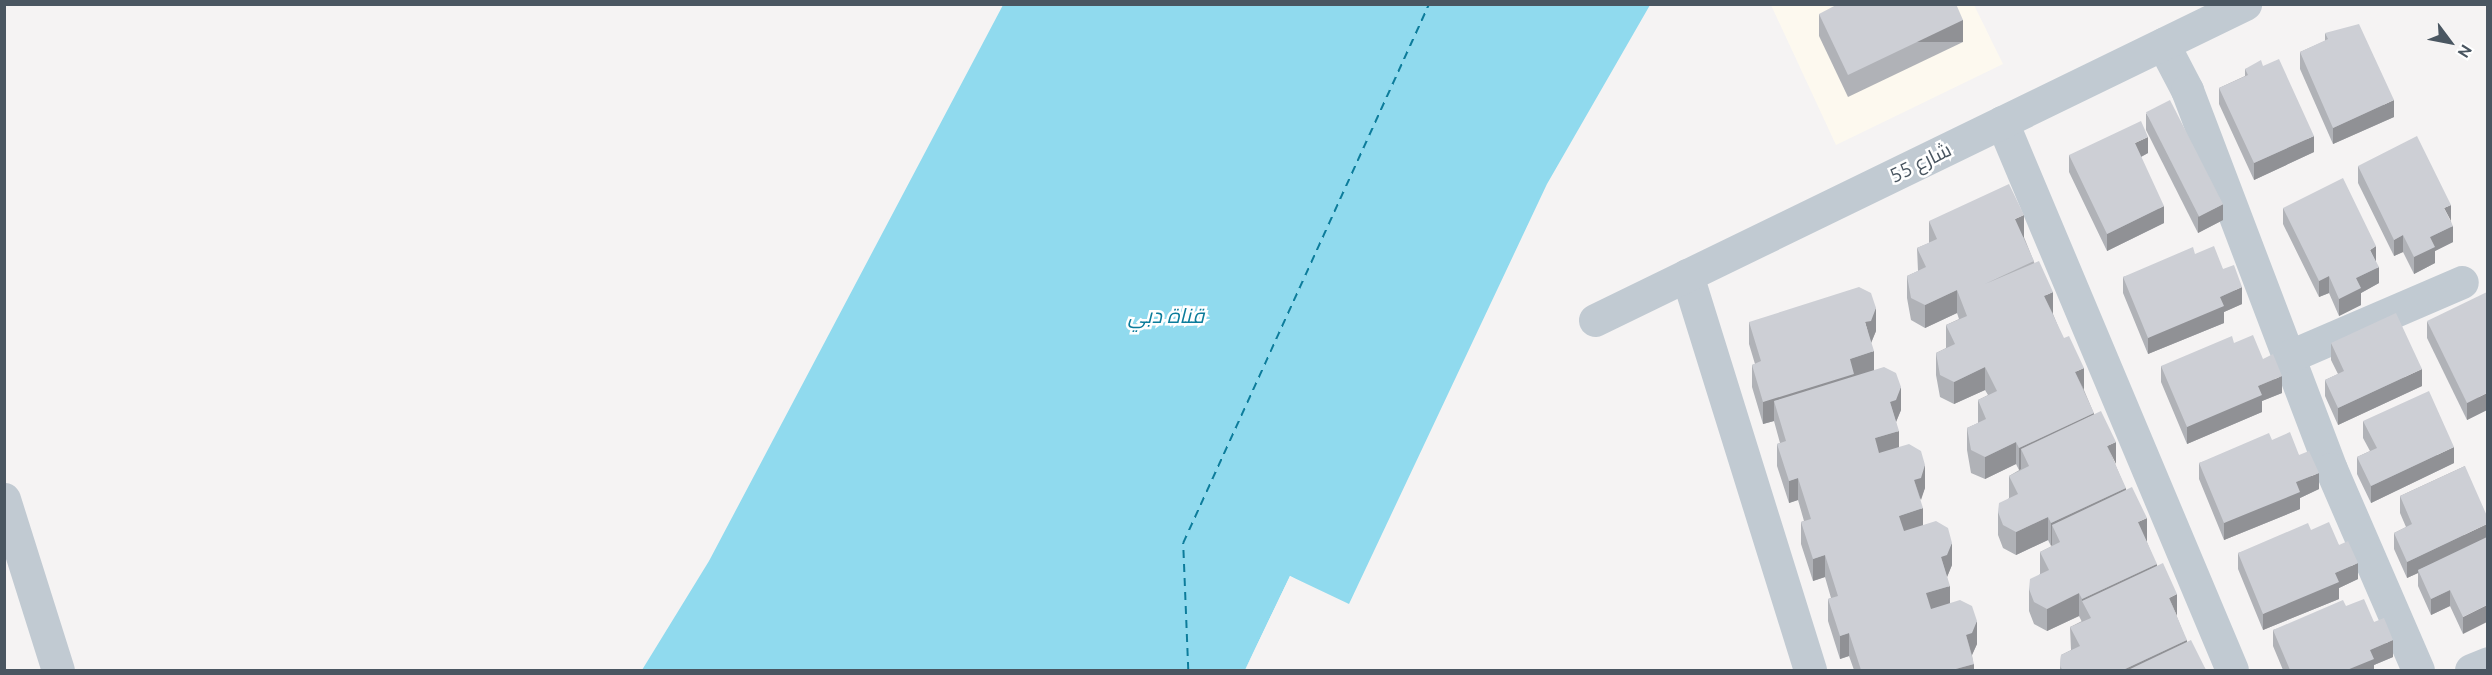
<!DOCTYPE html>
<meta charset="utf-8">
<style>
body{margin:0}
#map{position:relative;width:2492px;height:675px;overflow:hidden;background:#f5f3f3;font-family:Ubuntu,Cairo,sans-serif}
div>[style]{position:absolute}
[style*='--x']{left:calc(var(--x)*1px);top:calc(var(--y)*1px);width:calc(var(--w)*1px);rotate:calc(var(--a)*1deg)}
.commercial>*{inset:0;background:#fdf9ef}
.water>*{inset:0;background:#90daee}
.pier>*{inset:0;background:#f5f3f3}
.ferry>*{height:1.5px;margin-top:-0.75px;transform-origin:0;background:repeating-linear-gradient(90deg,#0c7c9b 0 8px,transparent 0 14px)}
.minor>*{height:33px;margin:-16.5px;padding:0 16.5px;transform-origin:16.5px;border-radius:16.5px;background:#c1cad2}
.wall>*{inset:0;background:#b0b2b7}
.shaded-wall>*{inset:0;background:#909195;transform-origin:0 0}
.building>*{inset:0;background:#cdcfd5;transform-origin:0 0}
span{translate:-50% -50%;white-space:nowrap;text-align:center;line-height:1.15;-webkit-text-stroke:5px #fff;paint-order:stroke}
.street-label{font-size:20px;color:#4a5661}
.water-label{font-size:21px;color:#0c7c9b;font-style:italic}
.frame{position:absolute;inset:0;border:6px solid #4a5661;pointer-events:none}
.north{position:absolute;left:2420px;top:12px;width:60px;height:60px;-webkit-text-stroke:4px #fff;paint-order:stroke;rotate:122deg;font-size:16px;font-weight:700;line-height:24px;text-align:center;color:#4a5661}
.north::after{content:'';display:block;margin:auto;width:21px;height:27px;background:#4a5661;clip-path:polygon(50% 0,100% 100%,50% 72%,0 100%)}
</style>
<div id="map">
<div class="commercial">
<div style="clip-path:polygon(1771px 5px,1974px 5px,2003px 64px,1836px 145px)"></div>
</div>
<div class="water">
<div style="clip-path:polygon(1003px 5px,1650px 5px,1547px 184px,1349px 604px,1290px 576px,1245px 670px,642px 670px,709px 561px)"></div>
</div>
<div class="pier">
<div style="clip-path:polygon(1290px 576px,1347px 607px,1291px 580px,1245px 670px)"></div>
</div>
<div class="ferry">
<div style="--x:1188;--y:670;--w:127;--a:-92.3"></div>
<div style="--x:1183;--y:543;--w:592;--a:-65.47"></div>
</div>
<div class="minor">
<div style="--x:2163;--y:44;--w:52;--a:62.4"></div>
<div style="--x:2187;--y:90;--w:405;--a:69.2"></div>
<div style="--x:2331;--y:469;--w:219;--a:66.6"></div>
<div style="--x:2002;--y:122;--w:594;--a:67.23"></div>
<div style="--x:1687;--y:275;--w:414;--a:72.7"></div>
<div style="--x:1595;--y:320;--w:723;--a:-25.93"></div>
<div style="--x:2290;--y:356;--w:187;--a:-23.3"></div>
<div style="--x:4;--y:499;--w:179;--a:72.5"></div>
<div style="--x:2471;--y:670;--w:18;--a:-22"></div>
</div>
<div class="wall">
<div style="clip-path:polygon(1819px 14px,1963px 42px,1848px 97px,1819px 36px)"></div>
<div style="clip-path:polygon(2325px 33px,2394px 117px,2333px 144px,2300px 69px,2300px 52px,2325px 41px)"></div>
<div style="clip-path:polygon(2263px 66px,2314px 152px,2254px 180px,2219px 104px,2219px 88px,2245px 76px,2245px 69px)"></div>
<div style="clip-path:polygon(2146px 113px,2223px 220px,2198px 233px,2146px 130px)"></div>
<div style="clip-path:polygon(2148px 153px,2141px 157px,2164px 223px,2107px 251px,2069px 172px,2069px 155px)"></div>
<div style="clip-path:polygon(2358px 166px,2451px 221px,2453px 242px,2435px 251px,2435px 263px,2414px 274px,2403px 252px,2394px 256px,2358px 183px)"></div>
<div style="clip-path:polygon(2283px 208px,2376px 262px,2379px 283px,2361px 293px,2361px 305px,2339px 316px,2329px 293px,2319px 297px,2283px 224px)"></div>
<div style="clip-path:polygon(1929px 221px,2024px 237px,2034px 262px,2053px 314px,2084px 390px,2126px 490px,2187px 642px,2206px 670px,2060px 670px,2061px 655px,2071px 650px,2070px 627px,2082px 621px,2082px 622px,2079px 616px,2047px 631px,2034px 624px,2029px 611px,2029px 589px,2040px 574px,2040px 552px,2052px 546px,2052px 545px,2051px 546px,2048px 540px,2016px 555px,2003px 548px,1998px 535px,1998px 512px,2009px 498px,2009px 476px,2021px 469px,2019px 470px,2016px 464px,1985px 479px,1971px 473px,1967px 450px,1967px 428px,1978px 423px,1978px 400px,1988px 395px,1985px 390px,1954px 404px,1940px 397px,1936px 375px,1936px 353px,1946px 348px,1946px 325px,1959px 319px,1957px 313px,1925px 328px,1911px 320px,1907px 298px,1907px 276px,1918px 271px,1917px 248px,1929px 243px)"></div>
<div style="clip-path:polygon(2195px 254px,2223px 269px,2242px 304px,2224px 312px,2224px 323px,2148px 354px,2123px 293px,2123px 277px)"></div>
<div style="clip-path:polygon(2427px 321px,2487px 410px,2467px 420px,2427px 338px)"></div>
<div style="clip-path:polygon(1749px 322px,1876px 331px,1871px 343px,1874px 370px,1901px 410px,1896px 422px,1899px 447px,1925px 488px,1920px 500px,1923px 525px,1952px 565px,1947px 577px,1950px 603px,1977px 644px,1972px 655px,1974px 670px,1854px 670px,1849px 656px,1840px 659px,1828px 621px,1828px 599px,1831px 598px,1825px 577px,1813px 581px,1801px 544px,1801px 522px,1804px 521px,1798px 500px,1789px 503px,1777px 466px,1777px 444px,1780px 443px,1774px 421px,1763px 424px,1752px 387px,1752px 365px,1755px 364px,1749px 344px)"></div>
<div style="clip-path:polygon(2331px 343px,2422px 386px,2338px 425px,2325px 396px,2325px 380px,2338px 374px,2331px 360px)"></div>
<div style="clip-path:polygon(2263px 359px,2282px 393px,2262px 401px,2262px 412px,2187px 444px,2161px 382px,2161px 366px)"></div>
<div style="clip-path:polygon(2363px 421px,2454px 463px,2371px 503px,2357px 474px,2357px 457px,2370px 451px,2363px 438px)"></div>
<div style="clip-path:polygon(2272px 440px,2299px 455px,2319px 489px,2300px 498px,2300px 509px,2224px 540px,2199px 479px,2199px 463px)"></div>
<div style="clip-path:polygon(2465px 466px,2463px 634px,2450px 606px,2431px 615px,2418px 586px,2418px 573px,2407px 578px,2394px 549px,2394px 533px,2406px 527px,2400px 513px,2400px 496px)"></div>
<div style="clip-path:polygon(2311px 530px,2339px 545px,2358px 579px,2339px 588px,2339px 599px,2263px 630px,2238px 569px,2238px 553px)"></div>
<div style="clip-path:polygon(2346px 606px,2374px 622px,2393px 657px,2374px 665px,2374px 670px,2283px 670px,2273px 646px,2273px 630px)"></div>
</div>
<div class="shaded-wall">
<div style="left:1963px;top:20px;width:22px;height:127px;rotate:90deg"></div>
<div style="clip-path:polygon(2394px 100px,2394px 117px,2333px 144px,2333px 128px)"></div>
<div style="clip-path:polygon(2314px 136px,2314px 152px,2254px 180px,2254px 163px)"></div>
<div style="clip-path:polygon(2148px 137px,2148px 153px,2135px 160px,2135px 143px)"></div>
<div style="clip-path:polygon(2223px 204px,2223px 220px,2198px 233px,2198px 217px)"></div>
<div style="clip-path:polygon(2451px 205px,2451px 221px,2444px 208px)"></div>
<div style="clip-path:polygon(2164px 206px,2164px 223px,2107px 251px,2107px 234px)"></div>
<div style="clip-path:polygon(2024px 215px,2024px 237px,2015px 242px,2015px 219px)"></div>
<div style="clip-path:polygon(2453px 226px,2453px 242px,2435px 251px,2435px 263px,2414px 274px,2414px 257px,2430px 237px)"></div>
<div style="clip-path:polygon(2403px 235px,2403px 252px,2394px 256px,2394px 240px)"></div>
<div style="clip-path:polygon(2376px 246px,2376px 263px,2370px 250px)"></div>
<div style="clip-path:polygon(2379px 267px,2379px 283px,2361px 293px,2361px 305px,2339px 316px,2339px 299px,2356px 278px)"></div>
<div style="clip-path:polygon(2329px 276px,2329px 293px,2319px 297px,2319px 281px)"></div>
<div style="clip-path:polygon(2242px 287px,2242px 304px,2224px 312px,2224px 323px,2148px 354px,2148px 338px,2220px 297px)"></div>
<div style="clip-path:polygon(1957px 290px,1957px 313px,1925px 328px,1925px 305px)"></div>
<div style="clip-path:polygon(2053px 292px,2053px 314px,2044px 296px)"></div>
<div style="clip-path:polygon(1876px 308px,1876px 331px,1871px 343px,1865px 322px)"></div>
<div style="clip-path:polygon(1874px 351px,1874px 374px,1774px 401px,1774px 421px,1763px 424px,1763px 402px,1850px 359px)"></div>
<div style="clip-path:polygon(1985px 367px,1985px 390px,1954px 404px,1954px 382px)"></div>
<div style="clip-path:polygon(2084px 368px,2084px 390px,2075px 372px)"></div>
<div style="clip-path:polygon(2422px 369px,2422px 386px,2338px 425px,2338px 408px)"></div>
<div style="clip-path:polygon(2282px 376px,2282px 393px,2262px 401px,2262px 412px,2187px 444px,2187px 427px,2258px 386px)"></div>
<div style="clip-path:polygon(1901px 387px,1901px 410px,1896px 422px,1890px 402px)"></div>
<div style="clip-path:polygon(2487px 393px,2487px 410px,2467px 420px,2467px 403px)"></div>
<div style="clip-path:polygon(2094px 413px,2094px 435px,2021px 449px,2021px 469px,2019px 470px,2019px 448px)"></div>
<div style="clip-path:polygon(1899px 431px,1899px 453px,1875px 460px,1875px 438px)"></div>
<div style="clip-path:polygon(2016px 442px,2016px 464px,1985px 479px,1985px 457px)"></div>
<div style="clip-path:polygon(2116px 442px,2116px 464px,2107px 446px)"></div>
<div style="clip-path:polygon(2454px 447px,2454px 463px,2371px 503px,2371px 486px)"></div>
<div style="clip-path:polygon(1925px 465px,1925px 488px,1921px 500px,1914px 480px)"></div>
<div style="clip-path:polygon(2319px 473px,2319px 489px,2300px 498px,2300px 509px,2224px 540px,2224px 523px,2296px 482px)"></div>
<div style="clip-path:polygon(1798px 478px,1798px 500px,1789px 503px,1789px 481px)"></div>
<div style="clip-path:polygon(2126px 488px,2126px 510px,2052px 525px,2052px 545px,2051px 546px,2051px 523px)"></div>
<div style="clip-path:polygon(1923px 508px,1923px 531px,1899px 538px,1899px 516px)"></div>
<div style="clip-path:polygon(2048px 517px,2048px 540px,2016px 555px,2016px 532px)"></div>
<div style="clip-path:polygon(2147px 518px,2147px 541px,2138px 545px,2138px 522px)"></div>
<div style="clip-path:polygon(2487px 524px,2487px 540px,2418px 570px,2418px 573px,2407px 578px,2407px 562px)"></div>
<div style="clip-path:polygon(1952px 543px,1952px 565px,1947px 577px,1941px 557px)"></div>
<div style="clip-path:polygon(1825px 555px,1825px 577px,1813px 581px,1813px 559px)"></div>
<div style="clip-path:polygon(2358px 563px,2358px 579px,2339px 588px,2339px 599px,2263px 630px,2263px 614px,2335px 573px)"></div>
<div style="clip-path:polygon(2157px 564px,2157px 586px,2082px 601px,2082px 622px,2082px 599px)"></div>
<div style="clip-path:polygon(1950px 586px,1950px 608px,1926px 616px,1926px 593px)"></div>
<div style="clip-path:polygon(2450px 590px,2450px 606px,2431px 615px,2431px 599px)"></div>
<div style="clip-path:polygon(2079px 593px,2079px 616px,2047px 631px,2047px 609px)"></div>
<div style="clip-path:polygon(2177px 594px,2177px 616px,2169px 598px)"></div>
<div style="clip-path:polygon(2487px 605px,2487px 622px,2463px 634px,2463px 617px)"></div>
<div style="clip-path:polygon(1977px 621px,1977px 644px,1972px 655px,1966px 635px)"></div>
<div style="clip-path:polygon(1849px 633px,1849px 656px,1840px 659px,1840px 636px)"></div>
<div style="clip-path:polygon(2187px 640px,2187px 662px,2170px 670px,2123px 670px)"></div>
<div style="clip-path:polygon(2393px 640px,2393px 657px,2374px 665px,2374px 670px,2347px 670px,2370px 650px)"></div>
<div style="clip-path:polygon(1974px 664px,1974px 670px,1952px 670px)"></div>
</div>
<div class="building">
<div style="clip-path:polygon(1838px 4px,1956px 4px,1963px 20px,1848px 75px,1819px 14px)"></div>
<div style="clip-path:polygon(2359px 24px,2394px 100px,2333px 128px,2300px 52px,2328px 39px,2325px 33px)"></div>
<div style="clip-path:polygon(2279px 59px,2314px 136px,2254px 163px,2219px 88px,2248px 75px,2245px 69px,2261px 60px,2263px 66px)"></div>
<div style="left:2170px;top:100px;width:117px;height:27px;rotate:63deg"></div>
<div style="clip-path:polygon(2141px 121px,2148px 137px,2135px 143px,2164px 206px,2107px 234px,2069px 155px)"></div>
<div style="clip-path:polygon(2417px 136px,2451px 205px,2444px 208px,2453px 226px,2430px 237px,2435px 247px,2414px 257px,2403px 235px,2394px 240px,2358px 166px)"></div>
<div style="clip-path:polygon(2343px 178px,2376px 246px,2370px 250px,2379px 267px,2356px 278px,2361px 288px,2339px 299px,2329px 276px,2319px 281px,2283px 208px)"></div>
<div style="clip-path:polygon(2009px 184px,2024px 215px,2015px 219px,2034px 261px,1985px 284px,2039px 261px,2053px 292px,2044px 296px,2064px 338px,2069px 336px,2084px 368px,2075px 372px,2094px 413px,2019px 448px,2016px 442px,1985px 457px,1971px 450px,1967px 428px,1986px 419px,1978px 400px,1997px 391px,1985px 367px,1954px 382px,1940px 375px,1936px 353px,1955px 344px,1946px 325px,1967px 316px,1957px 290px,1925px 305px,1911px 298px,1907px 276px,1926px 267px,1917px 248px,1937px 239px,1929px 221px)"></div>
<div style="clip-path:polygon(2214px 246px,2223px 269px,2234px 265px,2242px 287px,2220px 297px,2224px 306px,2148px 338px,2123px 277px,2193px 247px,2195px 254px)"></div>
<div style="clip-path:polygon(1859px 287px,1871px 293px,1876px 308px,1871px 321px,1865px 322px,1874px 351px,1850px 359px,1854px 374px,1763px 402px,1752px 365px,1761px 361px,1749px 322px)"></div>
<div style="clip-path:polygon(2487px 292px,2487px 393px,2467px 403px,2427px 321px)"></div>
<div style="clip-path:polygon(2396px 313px,2422px 369px,2338px 408px,2325px 380px,2344px 371px,2331px 343px)"></div>
<div style="clip-path:polygon(2253px 335px,2263px 359px,2273px 354px,2282px 376px,2258px 386px,2262px 395px,2187px 427px,2161px 366px,2232px 336px,2234px 343px)"></div>
<div style="clip-path:polygon(1884px 367px,1896px 373px,1901px 387px,1896px 400px,1890px 402px,1899px 431px,1875px 438px,1879px 453px,1909px 444px,1921px 451px,1925px 465px,1921px 478px,1914px 480px,1923px 508px,1899px 516px,1904px 531px,1936px 521px,1948px 528px,1952px 543px,1947px 555px,1941px 557px,1950px 586px,1926px 593px,1931px 609px,1960px 600px,1972px 606px,1977px 621px,1972px 633px,1966px 635px,1974px 664px,1952px 670px,1861px 670px,1849px 633px,1840px 636px,1828px 599px,1838px 596px,1825px 555px,1813px 559px,1801px 522px,1811px 519px,1798px 478px,1789px 481px,1777px 444px,1786px 441px,1774px 401px)"></div>
<div style="clip-path:polygon(2429px 391px,2454px 447px,2371px 486px,2357px 457px,2377px 448px,2363px 421px)"></div>
<div style="clip-path:polygon(2101px 411px,2116px 442px,2107px 446px,2126px 488px,2051px 523px,2048px 517px,2016px 532px,2003px 525px,1998px 512px,1999px 503px,2018px 494px,2009px 476px,2029px 466px,2021px 449px)"></div>
<div style="clip-path:polygon(2290px 432px,2299px 455px,2309px 451px,2319px 473px,2296px 482px,2300px 492px,2224px 523px,2199px 463px,2269px 433px,2272px 440px)"></div>
<div style="clip-path:polygon(2465px 466px,2487px 516px,2487px 524px,2407px 562px,2394px 533px,2412px 524px,2400px 496px)"></div>
<div style="clip-path:polygon(2132px 487px,2147px 518px,2138px 522px,2157px 564px,2082px 599px,2079px 593px,2047px 609px,2034px 602px,2029px 589px,2030px 579px,2049px 570px,2040px 552px,2060px 542px,2052px 525px)"></div>
<div style="clip-path:polygon(2329px 522px,2339px 545px,2348px 541px,2358px 563px,2335px 573px,2339px 582px,2263px 614px,2238px 553px,2308px 523px,2311px 530px)"></div>
<div style="clip-path:polygon(2487px 537px,2487px 605px,2463px 617px,2450px 590px,2431px 599px,2418px 570px)"></div>
<div style="clip-path:polygon(2163px 563px,2177px 594px,2169px 598px,2187px 640px,2123px 670px,2062px 670px,2060px 665px,2061px 655px,2080px 646px,2070px 627px,2091px 618px,2082px 601px)"></div>
<div style="clip-path:polygon(2364px 599px,2374px 622px,2384px 618px,2393px 640px,2370px 650px,2374px 659px,2347px 670px,2290px 670px,2273px 630px,2343px 600px,2346px 606px)"></div>
<div style="clip-path:polygon(2191px 640px,2206px 670px,2128px 670px)"></div>
</div>
<div class="street-label">
<span style="left:1920px;top:162px;rotate:-26deg">شارع 55</span>
</div>
<div class="water-label">
<span style="left:1166px;top:315px">قناة دبي</span>
</div>
<div class="frame"></div>
<div class="north">N</div>
</div>
